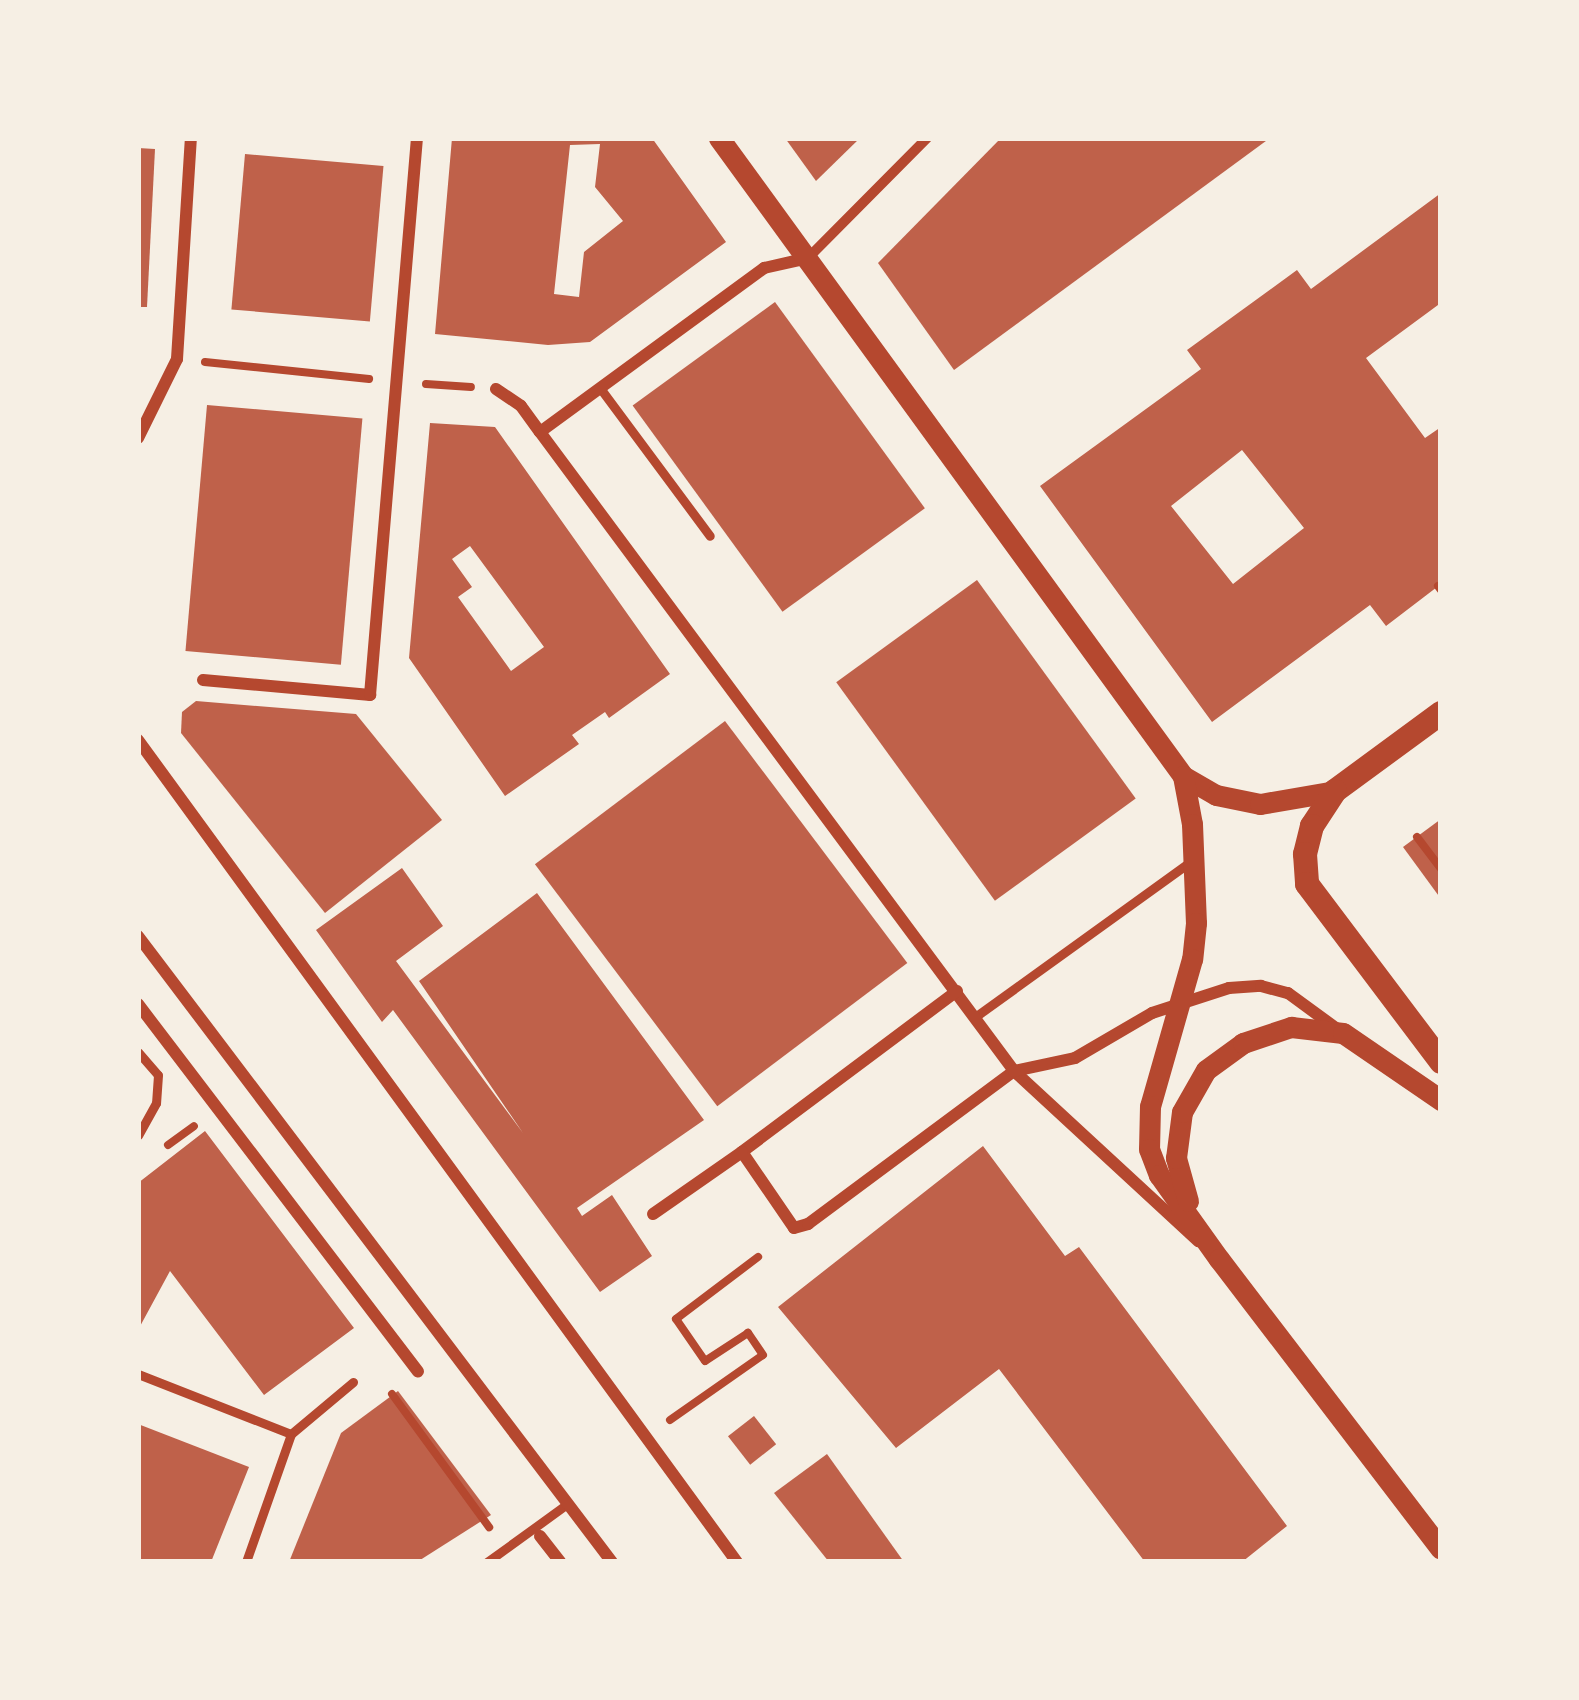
<!DOCTYPE html>
<style>
body{margin:0}
#map{position:relative;width:1579px;height:1700px;overflow:hidden;background:#f6efe4;font-family:Manrope,sans-serif}
div>[style]{position:absolute}
[style*='--x']{left:calc(var(--x)*1px);top:calc(var(--y)*1px);width:calc(var(--w)*1px);rotate:calc(var(--a)*1deg)}
.building>*{inset:0;background:#bf614a;transform-origin:0 0}
.path>*{height:8px;margin:-4px;padding:0 4px;transform-origin:4px;border-radius:4px;background:#b5482f}
.service>*{height:9px;margin:-4.5px;padding:0 4.5px;transform-origin:4.5px;border-radius:4.5px;background:#b5482f}
.pedestrian>*{height:10px;margin:-5px;padding:0 5px;transform-origin:5px;border-radius:5px;background:#b5482f}
.minor>*{height:12px;margin:-6px;padding:0 6px;transform-origin:6px;border-radius:6px;background:#b5482f}
.tertiary>*{height:21px;margin:-10.5px;padding:0 10.5px;transform-origin:10.5px;border-radius:10.5px;background:#b5482f}
.secondary>*{height:24px;margin:-12px;padding:0 12px;transform-origin:12px;border-radius:12px;background:#b5482f}
span{translate:-50% -50%;white-space:nowrap;text-align:center;line-height:1.15;-webkit-text-stroke:12px #f6efe4;paint-order:stroke}
.frame{position:absolute;inset:0;border:141px solid #f6efe4;pointer-events:none}
</style>
<div id="map">
<div class="building">
<div style="clip-path:polygon(evenodd,452px 138px,652px 138px,726px 242px,590px 342px,548px 345px,435px 334px,452px 138px,600px 144px,595px 187px,623px 221px,584px 252px,579px 297px,554px 294px,570px 145px,600px 144px)"></div>
<div style="clip-path:polygon(785px 138px,860px 138px,816px 181px)"></div>
<div style="clip-path:polygon(1001px 138px,1270px 138px,954px 370px,878px 263px)"></div>
<div style="clip-path:polygon(138px 148px,155px 149px,147px 307px,138px 307px)"></div>
<div style="left:245px;top:154px;width:139px;height:156px;rotate:5deg"></div>
<div style="clip-path:polygon(evenodd,1441px 193px,1441px 308px,1438px 305px,1366px 358px,1425px 438px,1441px 427px,1441px 584px,1386px 626px,1370px 605px,1212px 722px,1040px 486px,1201px 369px,1187px 350px,1297px 270px,1311px 289px,1441px 193px,1242px 450px,1304px 528px,1233px 584px,1171px 506px,1242px 450px)"></div>
<div style="left:775px;top:302px;width:255px;height:176px;rotate:54deg"></div>
<div style="left:207px;top:405px;width:156px;height:247px;rotate:5deg"></div>
<div style="clip-path:polygon(evenodd,430px 423px,495px 427px,670px 674px,609px 718px,605px 712px,572px 735px,579px 744px,505px 796px,409px 658px,430px 423px,470px 546px,544px 647px,511px 671px,458px 597px,472px 587px,452px 559px,470px 546px)"></div>
<div style="left:977px;top:580px;width:270px;height:174px;rotate:54deg"></div>
<div style="clip-path:polygon(196px 701px,356px 714px,442px 820px,325px 913px,181px 733px,182px 712px)"></div>
<div style="left:725px;top:721px;width:303px;height:238px;rotate:53deg"></div>
<div style="clip-path:polygon(1441px 819px,1441px 899px,1403px 847px)"></div>
<div style="clip-path:polygon(402px 868px,443px 926px,396px 961px,523px 1133px,419px 981px,537px 893px,704px 1120px,577px 1208px,582px 1216px,612px 1195px,652px 1256px,600px 1292px,393px 1010px,382px 1022px,316px 930px)"></div>
<div style="clip-path:polygon(205px 1131px,354px 1328px,264px 1395px,170px 1271px,138px 1330px,138px 1183px)"></div>
<div style="clip-path:polygon(983px 1146px,1065px 1256px,1079px 1247px,1287px 1526px,1242px 1562px,1145px 1562px,999px 1369px,896px 1448px,778px 1307px)"></div>
<div style="clip-path:polygon(398px 1391px,491px 1515px,417px 1562px,289px 1562px,341px 1433px)"></div>
<div style="left:754px;top:1416px;width:36px;height:33px;rotate:52deg"></div>
<div style="clip-path:polygon(138px 1424px,249px 1467px,211px 1562px,138px 1562px)"></div>
<div style="clip-path:polygon(827px 1454px,904px 1562px,829px 1562px,774px 1493px)"></div>
</div>
<div class="path">
<div style="--x:205;--y:362;--w:165;--a:5.9"></div>
<div style="--x:426;--y:384;--w:45;--a:3.8"></div>
<div style="--x:1438;--y:586;--w:5;--a:53"></div>
<div style="--x:1417;--y:837;--w:40;--a:53"></div>
<div style="--x:168;--y:1145;--w:32;--a:-36"></div>
<div style="--x:392;--y:1394;--w:165;--a:53.9"></div>
<div style="--x:670;--y:1420;--w:113;--a:-35"></div>
<div style="--x:763;--y:1355;--w:27;--a:-124"></div>
<div style="--x:748;--y:1333;--w:51;--a:146.9"></div>
<div style="--x:705;--y:1361;--w:51;--a:-124.6"></div>
<div style="--x:676;--y:1319;--w:103;--a:-37.1"></div>
</div>
<div class="service">
<div style="--x:600;--y:388;--w:184;--a:53.4"></div>
<div style="--x:975;--y:1017;--w:265;--a:-35.8"></div>
<div style="--x:138;--y:1052;--w:30;--a:49"></div>
<div style="--x:158;--y:1075;--w:28;--a:94"></div>
<div style="--x:156;--y:1103;--w:37;--a:119"></div>
<div style="--x:138;--y:1374;--w:164;--a:21.4"></div>
<div style="--x:291;--y:1434;--w:136;--a:109.4"></div>
<div style="--x:291;--y:1434;--w:81;--a:-40"></div>
<div style="--x:487;--y:1562;--w:99;--a:-35.9"></div>
</div>
<div class="pedestrian">
<div style="--x:808;--y:258;--w:169;--a:-45.2"></div>
</div>
<div class="minor">
<div style="--x:496;--y:389;--w:30;--a:34"></div>
<div style="--x:521;--y:406;--w:32;--a:54"></div>
<div style="--x:540;--y:432;--w:796;--a:53.43"></div>
<div style="--x:1014;--y:1071;--w:251;--a:42.7"></div>
<div style="--x:540;--y:432;--w:278;--a:-36.2"></div>
<div style="--x:764;--y:268;--w:45;--a:-12.8"></div>
<div style="--x:138;--y:438;--w:88;--a:-63.7"></div>
<div style="--x:177;--y:359;--w:221;--a:-86.4"></div>
<div style="--x:203;--y:680;--w:168;--a:5.1"></div>
<div style="--x:370;--y:695;--w:559;--a:-85.18"></div>
<div style="--x:138;--y:740;--w:1017;--a:53.92"></div>
<div style="--x:138;--y:936;--w:785;--a:52.87"></div>
<div style="--x:957;--y:991;--w:269;--a:143.2"></div>
<div style="--x:742;--y:1152;--w:92;--a:55.6"></div>
<div style="--x:794;--y:1228;--w:15;--a:-16"></div>
<div style="--x:808;--y:1224;--w:257;--a:-36.6"></div>
<div style="--x:1014;--y:1071;--w:62;--a:-12"></div>
<div style="--x:1075;--y:1058;--w:89;--a:-30.3"></div>
<div style="--x:1152;--y:1013;--w:81;--a:-18"></div>
<div style="--x:1229;--y:988;--w:32;--a:-4"></div>
<div style="--x:1261;--y:986;--w:28;--a:15"></div>
<div style="--x:1288;--y:993;--w:64;--a:36.2"></div>
<div style="--x:138;--y:1004;--w:462;--a:52.7"></div>
<div style="--x:653;--y:1214;--w:108;--a:-34.9"></div>
<div style="--x:540;--y:1536;--w:33;--a:52"></div>
</div>
<div class="tertiary">
<div style="--x:719;--y:138;--w:789;--a:53.97"></div>
<div style="--x:1183;--y:776;--w:38;--a:30"></div>
<div style="--x:1216;--y:795;--w:45;--a:11.6"></div>
<div style="--x:1260;--y:804;--w:76;--a:-9.8"></div>
<div style="--x:1183;--y:776;--w:49;--a:79.4"></div>
<div style="--x:1192;--y:824;--w:99;--a:87.7"></div>
<div style="--x:1196;--y:923;--w:36;--a:96"></div>
<div style="--x:1192;--y:959;--w:153;--a:105.9"></div>
<div style="--x:1150;--y:1106;--w:43;--a:91.3"></div>
<div style="--x:1149;--y:1149;--w:28;--a:69"></div>
<div style="--x:1159;--y:1175;--w:103;--a:54.5"></div>
<div style="--x:1219;--y:1259;--w:365;--a:52.6"></div>
<div style="--x:1188;--y:1201;--w:45;--a:-105.6"></div>
<div style="--x:1176;--y:1158;--w:46;--a:-82.6"></div>
<div style="--x:1182;--y:1112;--w:48;--a:-60.3"></div>
<div style="--x:1206;--y:1070;--w:46;--a:-36.1"></div>
<div style="--x:1243;--y:1043;--w:51;--a:-18.4"></div>
<div style="--x:1291;--y:1027;--w:52;--a:6.6"></div>
<div style="--x:1343;--y:1033;--w:119;--a:34.4"></div>
</div>
<div class="secondary">
<div style="--x:1441;--y:713;--w:132;--a:143.7"></div>
<div style="--x:1335;--y:791;--w:42;--a:123.3"></div>
<div style="--x:1312;--y:826;--w:29;--a:104"></div>
<div style="--x:1305;--y:854;--w:30;--a:86"></div>
<div style="--x:1307;--y:884;--w:223;--a:53"></div>
</div>
<div class="frame"></div>
</div>
